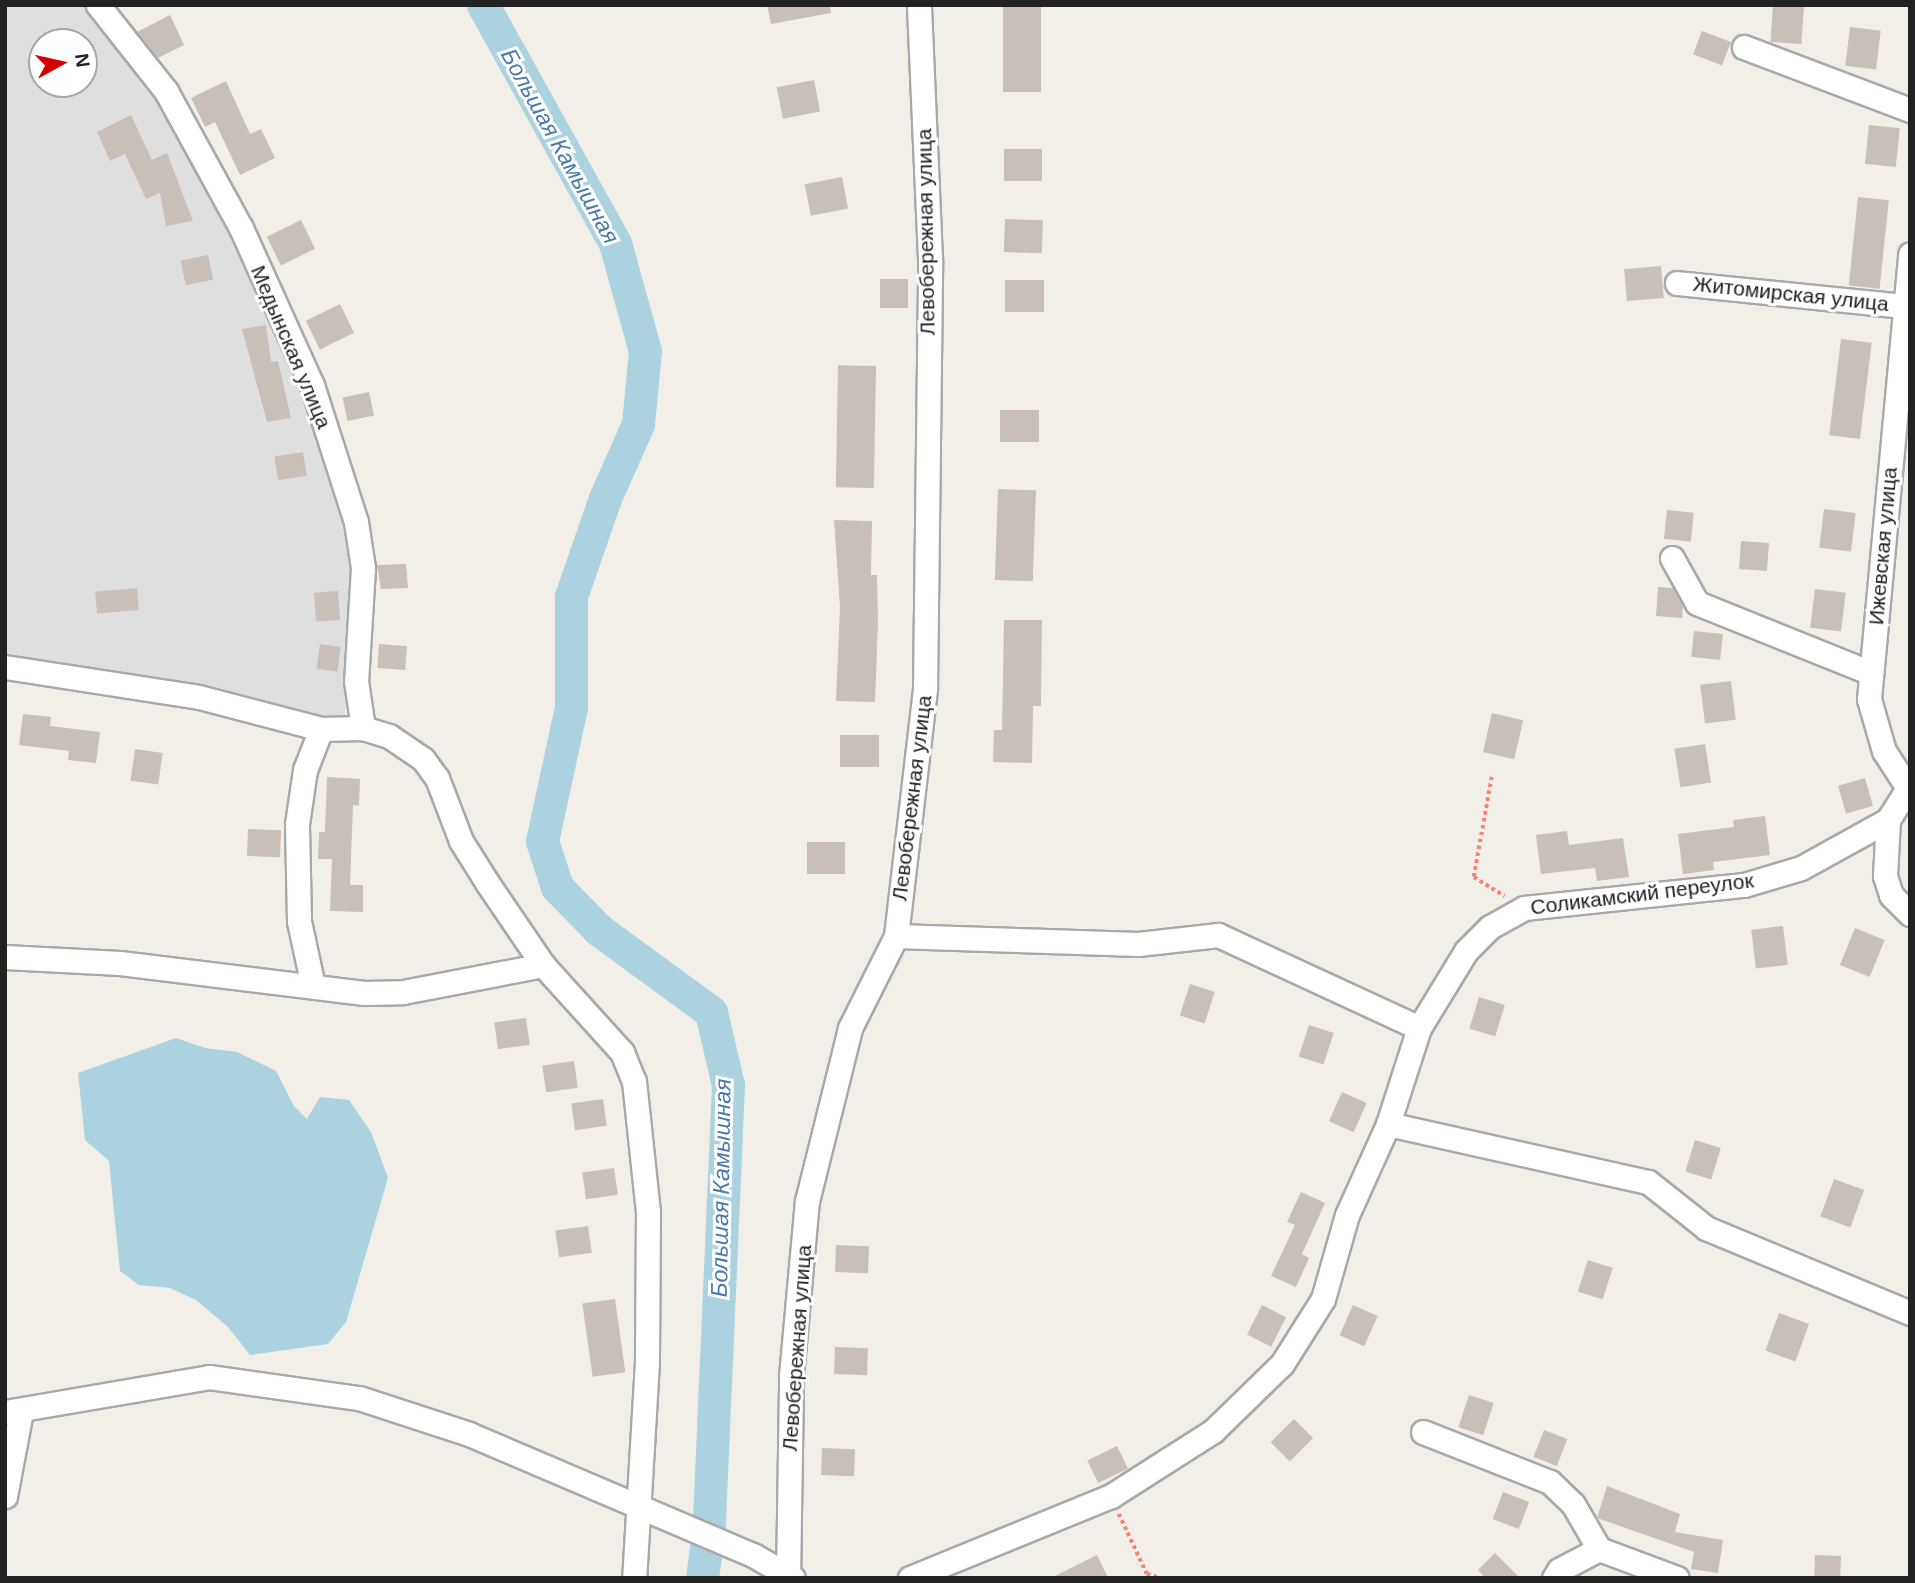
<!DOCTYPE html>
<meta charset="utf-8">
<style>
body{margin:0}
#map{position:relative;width:1915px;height:1583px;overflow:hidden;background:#f2efe9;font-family:Helvetica,sans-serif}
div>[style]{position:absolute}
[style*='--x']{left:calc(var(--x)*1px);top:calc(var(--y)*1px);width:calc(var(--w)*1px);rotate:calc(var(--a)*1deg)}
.residential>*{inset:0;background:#e0dfdf}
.water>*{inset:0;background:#aad3df}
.river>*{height:33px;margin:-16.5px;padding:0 16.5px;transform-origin:16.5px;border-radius:16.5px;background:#aad3df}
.building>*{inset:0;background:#c7bfb8;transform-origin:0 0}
.path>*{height:3.5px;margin-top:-1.75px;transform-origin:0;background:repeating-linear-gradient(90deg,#fa8072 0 3.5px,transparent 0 7px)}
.roads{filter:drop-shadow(2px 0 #a9a9a9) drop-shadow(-2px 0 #a9a9a9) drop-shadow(0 2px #a9a9a9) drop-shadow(0 -2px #a9a9a9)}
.minor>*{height:23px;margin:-11.5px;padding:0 11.5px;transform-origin:11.5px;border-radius:11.5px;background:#fff}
span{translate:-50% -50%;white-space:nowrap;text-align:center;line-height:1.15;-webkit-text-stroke:6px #fff;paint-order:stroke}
.street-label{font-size:21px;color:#222}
.water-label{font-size:23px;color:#4a7aab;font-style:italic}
.frame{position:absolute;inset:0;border:7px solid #222;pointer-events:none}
.north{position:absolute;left:28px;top:28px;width:70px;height:70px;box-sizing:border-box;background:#fff;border:2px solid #a7a7a7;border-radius:50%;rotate:82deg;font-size:19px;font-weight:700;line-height:28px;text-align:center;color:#222}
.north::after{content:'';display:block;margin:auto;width:24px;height:32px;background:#d40000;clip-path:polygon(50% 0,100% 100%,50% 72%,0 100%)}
</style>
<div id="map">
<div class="residential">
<div style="clip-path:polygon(evenodd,5px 5px,85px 5px,168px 114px,215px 199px,297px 377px,350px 539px,354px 579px,345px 717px,315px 721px,5px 659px,5px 5px,42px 42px,84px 42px,84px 84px,42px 84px,42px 42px)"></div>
</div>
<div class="water">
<div style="clip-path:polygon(176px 1038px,205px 1048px,237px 1052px,276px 1071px,294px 1106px,307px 1119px,320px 1097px,349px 1100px,371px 1132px,388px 1178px,346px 1322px,328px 1344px,250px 1355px,228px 1327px,196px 1300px,170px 1288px,139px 1285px,120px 1271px,109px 1161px,85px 1140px,78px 1073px)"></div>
</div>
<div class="river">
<div style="--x:483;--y:5;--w:272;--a:61"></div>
<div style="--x:615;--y:243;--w:112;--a:74.5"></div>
<div style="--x:645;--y:351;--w:73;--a:95.5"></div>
<div style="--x:638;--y:424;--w:81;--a:114"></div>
<div style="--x:605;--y:498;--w:104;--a:109.1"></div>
<div style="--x:571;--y:596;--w:111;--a:90"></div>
<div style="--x:571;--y:707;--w:137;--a:102.2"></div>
<div style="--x:542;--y:841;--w:48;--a:71.9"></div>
<div style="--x:557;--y:887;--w:60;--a:45.7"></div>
<div style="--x:599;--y:930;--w:139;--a:36.2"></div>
<div style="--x:711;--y:1012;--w:75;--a:76.9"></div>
<div style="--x:728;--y:1085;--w:441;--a:92.5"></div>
<div style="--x:709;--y:1526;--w:52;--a:97.7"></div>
</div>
<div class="building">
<div style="clip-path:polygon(767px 5px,830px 5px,831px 13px,771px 24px)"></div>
<div style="left:1003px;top:5px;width:38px;height:87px"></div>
<div style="left:1773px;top:5px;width:31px;height:37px;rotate:4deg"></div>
<div style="clip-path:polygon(170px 15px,184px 45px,158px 58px,137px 32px)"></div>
<div style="left:1850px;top:27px;width:31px;height:39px;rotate:7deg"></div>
<div style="left:1702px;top:31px;width:31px;height:25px;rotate:21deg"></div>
<div style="left:814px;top:80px;width:32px;height:38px;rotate:79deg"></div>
<div style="clip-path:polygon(226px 81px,250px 134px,261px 129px,275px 158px,240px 175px,215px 122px,205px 127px,191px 98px)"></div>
<div style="clip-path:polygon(131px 115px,152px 160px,167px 153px,193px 221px,166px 226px,160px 193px,146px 199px,125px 154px,110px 161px,97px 132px)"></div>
<div style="left:1869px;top:125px;width:31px;height:39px;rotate:6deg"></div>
<div style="left:1004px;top:149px;width:38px;height:32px"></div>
<div style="left:842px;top:177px;width:32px;height:38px;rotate:79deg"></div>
<div style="left:1858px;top:197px;width:31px;height:89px;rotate:6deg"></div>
<div style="left:1005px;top:219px;width:38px;height:33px;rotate:2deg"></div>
<div style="left:301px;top:220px;width:32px;height:38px;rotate:64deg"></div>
<div style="left:208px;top:255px;width:25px;height:28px;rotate:78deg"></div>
<div style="left:1661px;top:266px;width:32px;height:37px;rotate:85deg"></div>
<div style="left:880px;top:279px;width:28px;height:29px"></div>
<div style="left:1005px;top:280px;width:39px;height:32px"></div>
<div style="left:340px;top:304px;width:32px;height:38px;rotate:64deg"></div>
<div style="clip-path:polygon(266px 325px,271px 362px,278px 361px,291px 418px,267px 422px,242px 329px)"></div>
<div style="left:1841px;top:339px;width:31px;height:97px;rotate:7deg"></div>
<div style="left:876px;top:366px;width:122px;height:38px;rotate:91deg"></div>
<div style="left:369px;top:392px;width:24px;height:27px;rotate:78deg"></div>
<div style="left:1000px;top:410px;width:39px;height:32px"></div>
<div style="left:303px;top:452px;width:24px;height:29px;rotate:81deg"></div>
<div style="left:998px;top:489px;width:38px;height:91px;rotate:2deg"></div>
<div style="left:1824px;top:509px;width:32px;height:39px;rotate:7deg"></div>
<div style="left:1667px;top:510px;width:27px;height:29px;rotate:6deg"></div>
<div style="clip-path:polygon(834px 520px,872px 521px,871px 575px,877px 575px,878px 622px,875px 702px,836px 701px,840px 607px)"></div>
<div style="left:1741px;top:541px;width:28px;height:28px;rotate:4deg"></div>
<div style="clip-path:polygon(406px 564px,408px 588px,381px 589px,377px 565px)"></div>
<div style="clip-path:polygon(1658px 587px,1673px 588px,1683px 607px,1682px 618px,1656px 616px)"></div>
<div style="left:137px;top:588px;width:22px;height:42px;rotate:85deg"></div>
<div style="left:1815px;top:589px;width:31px;height:39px;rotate:7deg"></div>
<div style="left:338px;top:591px;width:29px;height:24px;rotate:86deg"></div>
<div style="clip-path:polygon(1004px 620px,1042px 620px,1041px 706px,1033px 706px,1032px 763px,993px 762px,994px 730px,1002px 730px)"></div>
<div style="left:1694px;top:631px;width:29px;height:26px;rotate:6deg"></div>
<div style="left:320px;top:644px;width:21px;height:25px;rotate:8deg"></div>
<div style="left:379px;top:644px;width:28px;height:24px;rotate:4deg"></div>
<div style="left:1731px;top:681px;width:39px;height:31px;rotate:83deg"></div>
<div style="left:1492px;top:713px;width:32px;height:40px;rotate:13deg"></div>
<div style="clip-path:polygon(23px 714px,51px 717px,50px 726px,100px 732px,96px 763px,68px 760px,69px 751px,19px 745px)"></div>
<div style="left:840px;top:735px;width:39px;height:32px"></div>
<div style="left:1705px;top:744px;width:39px;height:31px;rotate:81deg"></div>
<div style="left:135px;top:749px;width:28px;height:32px;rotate:8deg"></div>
<div style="clip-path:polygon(327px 777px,360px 779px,359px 806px,353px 805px,350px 885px,363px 885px,363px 912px,330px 911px,332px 859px,318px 859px,319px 832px,325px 832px)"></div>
<div style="left:1865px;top:778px;width:29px;height:28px;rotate:74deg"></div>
<div style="clip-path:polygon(1765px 816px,1770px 855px,1713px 862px,1714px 870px,1683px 874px,1678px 834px,1734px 827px,1733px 820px)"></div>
<div style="left:248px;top:829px;width:33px;height:27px;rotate:2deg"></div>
<div style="clip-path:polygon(1567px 831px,1569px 845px,1623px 838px,1629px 877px,1597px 881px,1595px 868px,1541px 874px,1536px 835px)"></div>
<div style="left:807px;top:842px;width:38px;height:32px"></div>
<div style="left:1783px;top:926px;width:39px;height:32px;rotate:83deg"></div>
<div style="left:1855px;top:928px;width:32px;height:40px;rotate:22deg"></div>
<div style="left:1190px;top:984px;width:26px;height:33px;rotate:18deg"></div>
<div style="left:1479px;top:997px;width:27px;height:33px;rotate:17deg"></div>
<div style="left:526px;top:1018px;width:27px;height:32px;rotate:82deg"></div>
<div style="left:1309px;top:1025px;width:26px;height:33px;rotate:18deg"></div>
<div style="left:574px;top:1061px;width:27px;height:32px;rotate:82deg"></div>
<div style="left:1342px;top:1092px;width:27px;height:32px;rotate:24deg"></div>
<div style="left:603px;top:1099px;width:27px;height:32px;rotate:82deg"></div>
<div style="left:1695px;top:1140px;width:27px;height:33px;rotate:17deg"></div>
<div style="left:614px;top:1168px;width:27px;height:32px;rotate:82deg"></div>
<div style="left:1834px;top:1179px;width:32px;height:40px;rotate:20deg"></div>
<div style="clip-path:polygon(1301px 1192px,1325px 1203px,1302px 1254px,1309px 1258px,1296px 1287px,1271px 1276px,1295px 1225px,1287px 1222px)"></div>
<div style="left:588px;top:1226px;width:27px;height:33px;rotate:82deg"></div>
<div style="left:836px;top:1245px;width:33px;height:27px;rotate:2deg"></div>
<div style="left:1588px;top:1260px;width:26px;height:33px;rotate:18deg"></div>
<div style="left:615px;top:1299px;width:74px;height:33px;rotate:82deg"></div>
<div style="left:1262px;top:1305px;width:27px;height:33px;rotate:27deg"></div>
<div style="left:1353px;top:1305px;width:27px;height:33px;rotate:24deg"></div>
<div style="left:1779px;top:1313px;width:32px;height:40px;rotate:20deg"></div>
<div style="left:835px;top:1347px;width:33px;height:27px;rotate:2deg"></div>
<div style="left:1469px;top:1395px;width:26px;height:34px;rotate:18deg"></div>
<div style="left:1294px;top:1419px;width:27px;height:33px;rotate:45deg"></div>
<div style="left:1544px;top:1430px;width:25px;height:29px;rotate:21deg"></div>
<div style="left:1117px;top:1446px;width:25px;height:33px;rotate:64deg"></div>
<div style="left:822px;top:1448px;width:33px;height:27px;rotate:2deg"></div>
<div style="clip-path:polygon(1607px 1486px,1680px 1514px,1675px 1532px,1723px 1540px,1718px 1573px,1691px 1569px,1694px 1552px,1597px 1518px)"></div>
<div style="left:1503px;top:1492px;width:28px;height:29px;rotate:21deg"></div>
<div style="clip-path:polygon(1495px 1553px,1520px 1578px,1485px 1578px,1478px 1570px)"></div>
<div style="clip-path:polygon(1097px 1555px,1108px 1578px,1051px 1578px)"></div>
<div style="left:1815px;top:1555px;width:26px;height:23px;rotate:2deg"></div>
</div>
<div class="path">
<div style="--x:1492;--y:777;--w:102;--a:100.2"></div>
<div style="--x:1474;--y:877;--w:36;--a:32"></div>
<div style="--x:1119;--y:1514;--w:66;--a:65"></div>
<div style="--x:1147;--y:1574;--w:13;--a:18"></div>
</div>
<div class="roads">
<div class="minor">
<div style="--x:98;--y:5;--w:110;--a:51.7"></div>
<div style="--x:166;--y:91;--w:156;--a:61.3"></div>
<div style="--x:241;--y:228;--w:172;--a:65.7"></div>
<div style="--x:312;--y:385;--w:144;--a:72.2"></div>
<div style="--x:356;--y:522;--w:47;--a:81.3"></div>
<div style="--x:363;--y:568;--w:113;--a:93.5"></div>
<div style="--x:356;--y:681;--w:48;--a:81.5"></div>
<div style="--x:1744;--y:47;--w:178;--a:20.8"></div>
<div style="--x:1677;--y:283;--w:229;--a:5.8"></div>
<div style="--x:1672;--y:558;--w:51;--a:60.9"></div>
<div style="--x:1697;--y:603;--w:188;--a:21.9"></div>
<div style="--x:5;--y:667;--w:196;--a:8.8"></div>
<div style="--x:199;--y:697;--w:126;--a:14.7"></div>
<div style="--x:321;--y:729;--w:42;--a:-1.4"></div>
<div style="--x:363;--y:728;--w:27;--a:17"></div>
<div style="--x:389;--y:736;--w:41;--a:34.1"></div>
<div style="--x:423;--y:759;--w:24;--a:54"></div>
<div style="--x:437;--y:778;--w:67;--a:69.1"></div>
<div style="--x:461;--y:841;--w:51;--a:57.9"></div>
<div style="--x:488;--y:884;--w:98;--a:55.8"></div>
<div style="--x:543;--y:965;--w:118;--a:47.8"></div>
<div style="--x:622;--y:1052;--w:31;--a:68"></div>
<div style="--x:634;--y:1081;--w:132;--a:83.9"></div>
<div style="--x:648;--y:1212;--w:150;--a:90.4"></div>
<div style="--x:647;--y:1362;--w:216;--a:93.4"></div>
<div style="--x:1908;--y:788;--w:44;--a:-123"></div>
<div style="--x:1884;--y:751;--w:54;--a:-106.1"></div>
<div style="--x:1869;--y:699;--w:447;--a:-84.7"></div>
<div style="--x:1888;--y:820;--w:56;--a:93.1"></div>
<div style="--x:1885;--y:876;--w:20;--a:72"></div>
<div style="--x:1891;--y:895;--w:27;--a:45"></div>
<div style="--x:896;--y:936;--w:242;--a:1.9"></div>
<div style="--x:1138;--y:944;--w:81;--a:-6.4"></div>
<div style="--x:1218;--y:935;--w:221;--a:24.8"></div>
<div style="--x:5;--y:957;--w:115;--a:3"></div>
<div style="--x:120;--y:963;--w:246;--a:7"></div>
<div style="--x:364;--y:993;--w:39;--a:-1"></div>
<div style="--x:403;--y:992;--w:143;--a:-10.9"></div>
<div style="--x:313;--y:986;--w:66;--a:-102.2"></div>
<div style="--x:299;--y:921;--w:97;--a:-91.2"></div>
<div style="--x:297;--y:824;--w:55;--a:-81.6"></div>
<div style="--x:305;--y:770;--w:44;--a:-68.7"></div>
<div style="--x:1388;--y:1124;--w:266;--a:12.6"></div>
<div style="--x:1648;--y:1182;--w:74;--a:38.4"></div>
<div style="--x:1706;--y:1228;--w:221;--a:22.6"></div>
<div style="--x:5;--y:1412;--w:207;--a:-9.7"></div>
<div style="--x:209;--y:1377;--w:151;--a:8"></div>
<div style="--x:359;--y:1398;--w:116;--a:18.1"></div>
<div style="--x:469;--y:1434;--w:309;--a:23.1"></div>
<div style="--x:753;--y:1555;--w:46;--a:29.9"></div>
<div style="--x:1423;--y:1432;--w:136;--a:21.5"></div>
<div style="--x:1550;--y:1482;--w:32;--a:44"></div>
<div style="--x:1573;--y:1504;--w:52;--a:60"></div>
<div style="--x:1599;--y:1549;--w:83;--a:20.4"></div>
<div style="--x:5;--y:1496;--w:86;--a:-79.3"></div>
<div style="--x:788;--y:1578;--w:202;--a:-89.1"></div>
<div style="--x:791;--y:1376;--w:176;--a:-84.8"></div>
<div style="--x:807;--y:1201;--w:178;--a:-76"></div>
<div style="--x:850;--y:1028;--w:103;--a:-63.4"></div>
<div style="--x:896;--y:936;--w:249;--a:-83.3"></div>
<div style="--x:925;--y:689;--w:430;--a:-89.3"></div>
<div style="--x:930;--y:259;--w:254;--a:-92.5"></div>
<div style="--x:910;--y:1578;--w:217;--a:-22.2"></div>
<div style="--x:1111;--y:1496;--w:121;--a:-32.5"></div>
<div style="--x:1213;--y:1431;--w:96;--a:-44.2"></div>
<div style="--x:1282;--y:1364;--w:77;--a:-57.8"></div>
<div style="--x:1323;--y:1299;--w:87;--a:-74.1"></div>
<div style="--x:1347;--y:1215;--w:100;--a:-65.7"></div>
<div style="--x:1388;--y:1124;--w:101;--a:-72.1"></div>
<div style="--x:1419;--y:1028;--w:90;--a:-58.6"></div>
<div style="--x:1466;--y:951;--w:34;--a:-45"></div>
<div style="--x:1490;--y:927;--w:39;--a:-29"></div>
<div style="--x:1524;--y:908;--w:221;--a:-6"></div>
<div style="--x:1744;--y:885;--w:59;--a:-16.6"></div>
<div style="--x:1801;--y:868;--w:99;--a:-28.9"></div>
<div style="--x:1888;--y:820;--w:38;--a:-58"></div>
<div style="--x:1554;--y:1578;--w:9;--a:-58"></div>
<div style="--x:1559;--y:1570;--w:45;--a:-27.7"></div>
</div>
</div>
<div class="street-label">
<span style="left:926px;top:232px;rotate:-91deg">Левобережная улица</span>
<span style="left:1791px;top:294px;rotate:6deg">Житомирская улица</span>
<span style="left:291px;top:347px;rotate:67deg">Медынская улица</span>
<span style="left:1883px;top:546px;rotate:-85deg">Ижевская улица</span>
<span style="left:912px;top:798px;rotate:-83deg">Левобережная улица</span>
<span style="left:1642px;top:894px;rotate:-7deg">Соликамский переулок</span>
<span style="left:797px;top:1348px;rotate:-86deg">Левобережная улица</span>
</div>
<div class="water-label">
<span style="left:560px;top:146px;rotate:61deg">Большая Камышная</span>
<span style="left:721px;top:1188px;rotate:-89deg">Большая Камышная</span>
</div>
<div class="frame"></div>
<div class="north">N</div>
</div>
